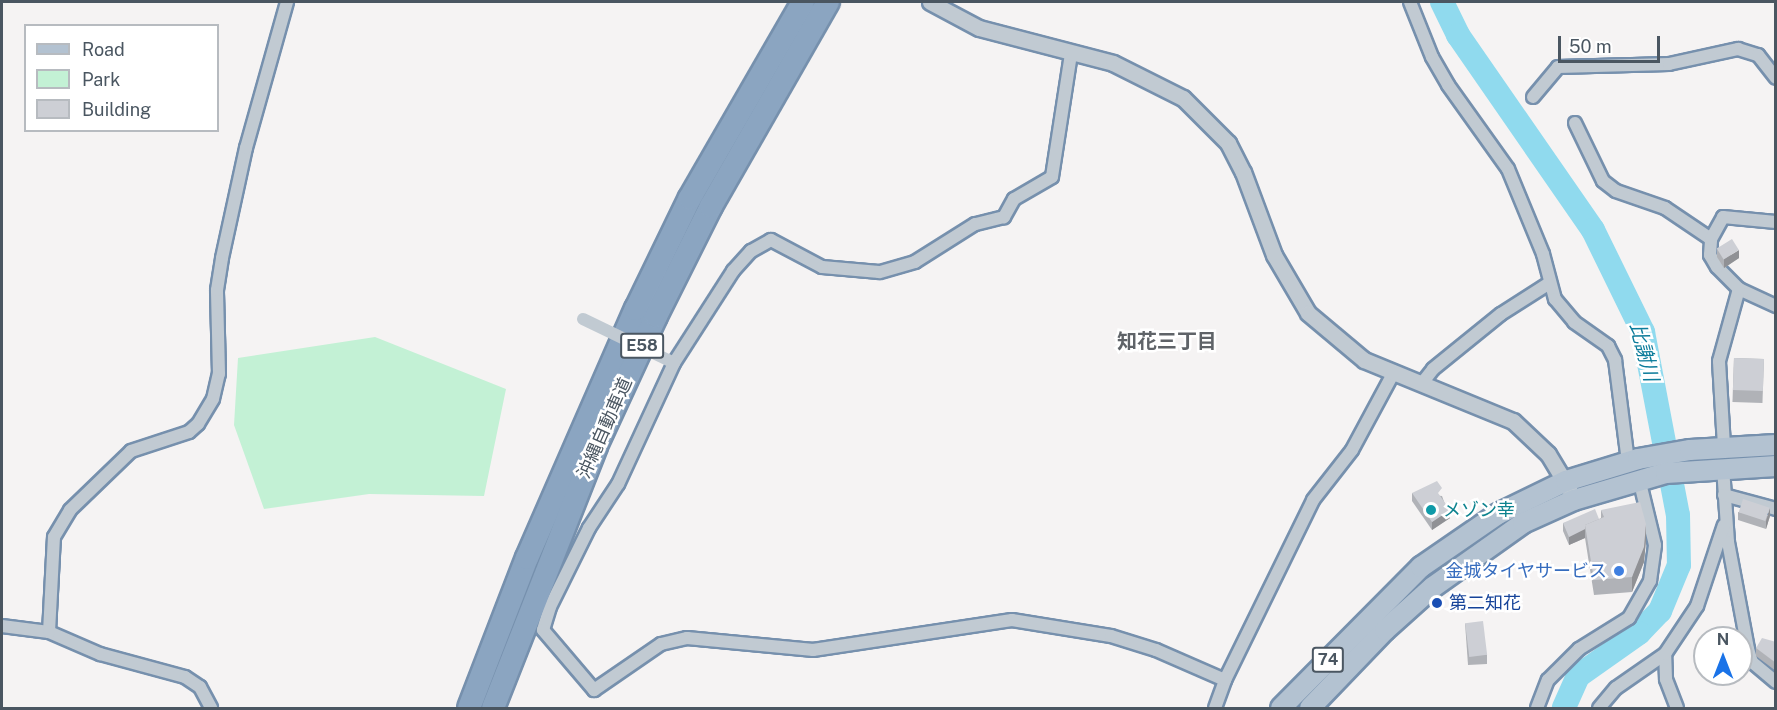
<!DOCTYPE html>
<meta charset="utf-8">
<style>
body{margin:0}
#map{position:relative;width:1777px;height:710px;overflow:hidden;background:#f5f3f3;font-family:"Public Sans","Noto Sans JP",sans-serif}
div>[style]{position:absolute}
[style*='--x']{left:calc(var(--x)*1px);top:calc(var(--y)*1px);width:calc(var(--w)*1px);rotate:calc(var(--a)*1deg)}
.green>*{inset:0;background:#c3f1d5}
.river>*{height:24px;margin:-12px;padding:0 12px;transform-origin:12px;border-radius:12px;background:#90daee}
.roads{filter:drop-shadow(2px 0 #7690ad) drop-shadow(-2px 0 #7690ad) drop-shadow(0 2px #7690ad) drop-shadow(0 -2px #7690ad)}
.minor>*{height:12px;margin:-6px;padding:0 6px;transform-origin:6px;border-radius:6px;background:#c1cad2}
.tertiary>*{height:15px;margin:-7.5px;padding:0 7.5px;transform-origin:7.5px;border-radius:7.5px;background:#c1cad2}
.primary>*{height:20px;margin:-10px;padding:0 10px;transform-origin:10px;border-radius:10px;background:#b3c2d1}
.motorway>*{height:22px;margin:-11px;padding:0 11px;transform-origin:11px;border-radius:11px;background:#8ba5c1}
.minor-bridge>*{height:12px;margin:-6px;padding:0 6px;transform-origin:6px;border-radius:6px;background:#c1cad2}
.wall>*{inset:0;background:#b0b2b7;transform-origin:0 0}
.shaded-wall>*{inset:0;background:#909195}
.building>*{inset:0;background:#cdcfd5;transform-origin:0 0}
.dots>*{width:16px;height:16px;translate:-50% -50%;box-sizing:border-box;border:3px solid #fff;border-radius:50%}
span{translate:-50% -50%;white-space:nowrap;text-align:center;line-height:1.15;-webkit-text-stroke:5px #fff;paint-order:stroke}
.shield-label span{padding:2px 4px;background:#fff;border:2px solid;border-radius:4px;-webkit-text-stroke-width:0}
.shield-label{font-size:16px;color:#4a5661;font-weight:700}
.street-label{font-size:18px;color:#4a5661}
.culture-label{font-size:18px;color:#0d838f}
.left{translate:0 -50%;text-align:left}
.shop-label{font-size:18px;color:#366cbe}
.right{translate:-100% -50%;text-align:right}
.transit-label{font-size:18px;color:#164399}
.neighbourhood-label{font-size:20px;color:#5f6368;font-weight:700}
.water-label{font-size:20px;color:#0c7c9b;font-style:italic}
.frame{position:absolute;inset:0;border:3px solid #4a5661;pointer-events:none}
.legend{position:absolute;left:24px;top:24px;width:195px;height:108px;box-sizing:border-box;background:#fff;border:2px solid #b7bbc0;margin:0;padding:8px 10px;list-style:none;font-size:18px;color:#4a5661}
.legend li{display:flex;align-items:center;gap:12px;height:30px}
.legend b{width:30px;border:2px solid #b7bbc0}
.north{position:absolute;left:1693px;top:626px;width:60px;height:60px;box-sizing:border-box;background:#fff;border:2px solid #b7bbc0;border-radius:50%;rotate:0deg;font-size:16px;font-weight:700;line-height:24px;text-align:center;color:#4a5661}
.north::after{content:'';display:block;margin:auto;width:21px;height:27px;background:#1a73e8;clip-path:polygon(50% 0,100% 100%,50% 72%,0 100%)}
.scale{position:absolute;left:1558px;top:36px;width:102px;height:27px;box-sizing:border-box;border:3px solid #4a5661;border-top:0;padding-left:8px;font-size:18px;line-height:21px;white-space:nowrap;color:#4a5661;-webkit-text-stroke:4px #fff;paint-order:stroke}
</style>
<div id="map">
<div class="green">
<div style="clip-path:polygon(375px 337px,506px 389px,484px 496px,369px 494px,264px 509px,234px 425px,238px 358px)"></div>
</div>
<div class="river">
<div style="--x:1442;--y:2;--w:37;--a:64"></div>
<div style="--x:1458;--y:35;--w:237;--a:55.3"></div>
<div style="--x:1593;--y:230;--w:114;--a:63.9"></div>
<div style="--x:1643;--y:332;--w:186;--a:79.2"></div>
<div style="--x:1678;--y:515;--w:50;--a:88.9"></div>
<div style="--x:1679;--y:565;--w:50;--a:112.4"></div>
<div style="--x:1660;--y:611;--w:30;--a:134"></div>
<div style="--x:1639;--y:633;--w:75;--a:144.8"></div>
<div style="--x:1578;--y:676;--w:35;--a:114"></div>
</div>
<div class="roads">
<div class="minor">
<div style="--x:1410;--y:2;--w:59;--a:68.2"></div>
<div style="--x:1432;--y:57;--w:32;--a:60"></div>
<div style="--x:1448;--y:85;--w:103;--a:54.5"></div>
<div style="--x:1508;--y:169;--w:92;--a:67.6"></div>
<div style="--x:1543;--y:254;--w:47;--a:75.1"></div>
<div style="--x:1555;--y:299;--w:30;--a:50"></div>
<div style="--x:1574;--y:322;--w:42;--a:35.2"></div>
<div style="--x:1608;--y:346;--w:16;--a:63"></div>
<div style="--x:1615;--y:360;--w:103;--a:82.7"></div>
<div style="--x:1071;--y:54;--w:124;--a:98.8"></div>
<div style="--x:1052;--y:177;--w:44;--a:149.9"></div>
<div style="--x:1014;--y:199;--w:21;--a:119"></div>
<div style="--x:1004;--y:217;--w:30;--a:166"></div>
<div style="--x:975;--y:224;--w:71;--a:147.7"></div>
<div style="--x:915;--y:262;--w:37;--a:164"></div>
<div style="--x:879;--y:272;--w:57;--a:-175"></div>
<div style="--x:822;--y:267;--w:58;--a:-152.1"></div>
<div style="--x:771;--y:240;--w:23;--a:151"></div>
<div style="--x:751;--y:251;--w:27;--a:132"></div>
<div style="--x:733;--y:271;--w:109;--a:122.7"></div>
<div style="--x:674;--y:363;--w:133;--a:114.8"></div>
<div style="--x:618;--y:484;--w:53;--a:123.4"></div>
<div style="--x:589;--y:528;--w:88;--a:116.3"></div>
<div style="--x:550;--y:607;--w:24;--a:107"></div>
<div style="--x:543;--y:630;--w:79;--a:49.6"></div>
<div style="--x:594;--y:690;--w:81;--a:-34.5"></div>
<div style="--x:661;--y:644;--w:27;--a:-13"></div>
<div style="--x:687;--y:638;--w:127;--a:5.4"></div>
<div style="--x:813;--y:650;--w:201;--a:-8.6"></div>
<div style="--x:1012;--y:620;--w:100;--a:9.2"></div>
<div style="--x:1111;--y:636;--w:47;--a:17.3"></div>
<div style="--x:1156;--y:650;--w:75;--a:23.5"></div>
<div style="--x:1533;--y:97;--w:39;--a:-50"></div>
<div style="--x:1558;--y:67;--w:111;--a:-1.5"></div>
<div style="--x:1669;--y:64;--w:71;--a:-12.3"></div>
<div style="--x:1738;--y:49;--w:21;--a:17"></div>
<div style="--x:1758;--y:55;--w:29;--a:52"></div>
<div style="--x:1575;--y:123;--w:64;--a:64.2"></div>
<div style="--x:1603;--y:181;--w:16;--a:38"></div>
<div style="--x:1616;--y:191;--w:52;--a:19.1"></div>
<div style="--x:1665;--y:208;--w:55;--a:34"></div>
<div style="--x:1739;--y:289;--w:41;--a:24.7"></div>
<div style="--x:1423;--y:382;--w:16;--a:-52"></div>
<div style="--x:1433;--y:369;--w:87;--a:-39"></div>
<div style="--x:1501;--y:314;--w:56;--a:-32.6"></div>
<div style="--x:1724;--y:446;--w:85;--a:-93.4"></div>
<div style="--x:1719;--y:361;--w:75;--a:-74.5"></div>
<div style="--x:1739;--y:289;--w:31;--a:-135"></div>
<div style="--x:1717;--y:267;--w:14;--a:-120"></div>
<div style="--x:1710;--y:255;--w:16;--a:-86"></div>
<div style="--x:1711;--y:239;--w:25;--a:-61"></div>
<div style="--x:1723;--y:217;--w:53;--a:5.4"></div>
<div style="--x:1723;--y:467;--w:75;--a:86.2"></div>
<div style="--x:1728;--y:542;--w:109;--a:79.4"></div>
<div style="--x:1748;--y:649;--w:14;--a:73"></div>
<div style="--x:1752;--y:662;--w:31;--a:40"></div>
<div style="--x:1724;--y:495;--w:54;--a:15.1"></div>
<div style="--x:2;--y:626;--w:47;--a:7.3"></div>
<div style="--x:49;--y:632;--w:56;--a:23.3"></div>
<div style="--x:100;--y:654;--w:88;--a:15.1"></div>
<div style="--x:185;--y:677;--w:18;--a:34"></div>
<div style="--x:200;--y:687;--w:24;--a:62"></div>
<div style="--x:49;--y:632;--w:95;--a:-87"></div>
<div style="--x:54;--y:537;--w:31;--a:-59"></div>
<div style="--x:70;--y:510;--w:85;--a:-44"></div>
<div style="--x:131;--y:451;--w:61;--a:-18.1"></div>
<div style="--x:189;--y:432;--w:12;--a:-42"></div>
<div style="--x:198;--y:424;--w:29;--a:-59"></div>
<div style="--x:213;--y:399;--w:26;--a:-77"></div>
<div style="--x:219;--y:374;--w:84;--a:-91.4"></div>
<div style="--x:217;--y:290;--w:32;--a:-81"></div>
<div style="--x:222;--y:258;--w:113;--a:-77.7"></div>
<div style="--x:246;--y:148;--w:152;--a:-74.3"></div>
<div style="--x:1215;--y:708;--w:30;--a:-70"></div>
<div style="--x:1225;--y:680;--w:200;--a:-63.9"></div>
<div style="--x:1313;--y:500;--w:63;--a:-52"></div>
<div style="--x:1352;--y:450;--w:89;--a:-61.7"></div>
<div style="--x:1537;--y:708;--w:30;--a:-69"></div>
<div style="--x:1548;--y:680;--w:44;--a:-45"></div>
<div style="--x:1579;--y:649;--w:59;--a:-31.8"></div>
<div style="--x:1629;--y:618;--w:43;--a:-60.4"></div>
<div style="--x:1650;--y:581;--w:36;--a:-82"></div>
<div style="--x:1655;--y:545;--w:68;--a:-103.6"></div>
<div style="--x:1599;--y:708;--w:26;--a:-50"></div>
<div style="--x:1616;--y:688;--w:60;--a:-34.8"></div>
<div style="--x:1677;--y:708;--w:31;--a:-111"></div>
<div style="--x:1666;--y:679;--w:25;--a:-92"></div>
<div style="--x:1665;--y:654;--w:58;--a:-56.3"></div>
<div style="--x:1697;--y:606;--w:85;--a:-71.6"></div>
</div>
<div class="tertiary">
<div style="--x:930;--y:2;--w:55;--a:28"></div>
<div style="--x:979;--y:28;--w:138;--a:14.6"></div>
<div style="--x:1113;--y:63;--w:78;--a:26.6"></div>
<div style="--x:1183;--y:98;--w:64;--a:45"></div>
<div style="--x:1228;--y:143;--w:33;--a:63"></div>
<div style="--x:1243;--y:172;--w:89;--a:69.5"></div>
<div style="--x:1274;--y:255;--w:67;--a:59.6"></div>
<div style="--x:1308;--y:313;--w:73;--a:40"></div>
<div style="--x:1364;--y:360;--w:161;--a:22.3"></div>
<div style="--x:1513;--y:421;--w:48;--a:43.3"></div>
<div style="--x:1548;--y:454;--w:41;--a:59"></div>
</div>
<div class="primary">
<div style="--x:1281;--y:708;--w:199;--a:-45.2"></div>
<div style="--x:1421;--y:567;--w:93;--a:-34.5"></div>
<div style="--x:1498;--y:514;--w:76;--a:-25.9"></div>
<div style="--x:1566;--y:481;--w:75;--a:-17"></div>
<div style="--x:1638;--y:459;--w:53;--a:-9.8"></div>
<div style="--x:1690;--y:450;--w:86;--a:-3.3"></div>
<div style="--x:1310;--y:708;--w:108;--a:-46.1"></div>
<div style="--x:1385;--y:630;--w:64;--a:-41.9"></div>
<div style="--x:1433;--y:587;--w:110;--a:-35.4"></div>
<div style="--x:1523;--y:523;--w:56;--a:-24.3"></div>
<div style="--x:1574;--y:500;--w:96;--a:-16.4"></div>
<div style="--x:1666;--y:473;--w:110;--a:-3.6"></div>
</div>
<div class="motorway">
<div style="--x:469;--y:708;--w:161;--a:-68.9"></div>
<div style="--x:527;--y:558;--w:272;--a:-66.4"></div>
<div style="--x:636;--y:309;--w:123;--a:-64.1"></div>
<div style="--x:690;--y:198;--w:226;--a:-60"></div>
<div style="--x:493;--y:708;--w:282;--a:-68.5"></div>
<div style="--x:596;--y:446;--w:143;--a:-65.2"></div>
<div style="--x:656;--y:316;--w:123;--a:-63.4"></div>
<div style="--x:711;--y:206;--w:235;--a:-60.2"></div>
</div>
</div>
<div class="minor-bridge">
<div style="--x:583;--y:319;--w:101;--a:25.8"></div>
</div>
<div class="wall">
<div style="clip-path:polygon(1717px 249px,1739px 258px,1724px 268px,1717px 257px)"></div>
<div style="left:1734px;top:358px;width:30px;height:44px;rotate:2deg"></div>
<div style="clip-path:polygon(1412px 493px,1442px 496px,1450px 518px,1432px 530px,1412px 501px)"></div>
<div style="clip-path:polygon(1601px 510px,1646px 540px,1644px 562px,1632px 592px,1594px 595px,1585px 538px,1569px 545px,1563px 531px,1563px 523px,1599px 519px,1601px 518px)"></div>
<div style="clip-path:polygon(1738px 512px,1770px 516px,1766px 529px,1738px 520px)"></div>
<div style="clip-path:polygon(1465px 623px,1487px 655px,1487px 664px,1468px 665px)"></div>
<div style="clip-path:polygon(1776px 642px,1776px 671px,1756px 656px,1756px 648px)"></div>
</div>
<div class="shaded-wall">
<div style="clip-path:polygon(1739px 250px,1739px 258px,1724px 268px,1724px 259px)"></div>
<div style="clip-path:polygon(1770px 508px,1770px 516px,1766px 529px,1766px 521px)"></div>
<div style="clip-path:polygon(1450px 510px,1450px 518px,1432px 530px,1432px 522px)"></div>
<div style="clip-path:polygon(1646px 524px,1646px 540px,1644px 562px,1632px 592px,1632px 577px)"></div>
<div style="clip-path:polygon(1585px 529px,1585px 538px,1569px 545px,1569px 537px)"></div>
</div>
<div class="building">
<div style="left:1732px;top:239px;width:13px;height:18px;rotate:58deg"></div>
<div style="left:1734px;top:358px;width:30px;height:32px;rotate:2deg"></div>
<div style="clip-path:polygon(1437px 481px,1442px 488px,1438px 493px,1450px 510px,1432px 522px,1412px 493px)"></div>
<div style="left:1743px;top:499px;width:28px;height:14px;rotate:18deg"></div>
<div style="clip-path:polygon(1640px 502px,1646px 524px,1644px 547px,1632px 577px,1594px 580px,1585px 525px,1604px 517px,1601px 510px)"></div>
<div style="clip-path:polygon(1595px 509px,1599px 519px,1585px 525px,1585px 529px,1569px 537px,1563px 523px)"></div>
<div style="left:1483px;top:621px;width:34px;height:18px;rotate:83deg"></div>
<div style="clip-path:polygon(1762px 638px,1776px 642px,1776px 663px,1756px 648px)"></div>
</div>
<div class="dots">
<div style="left:1431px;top:510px;background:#0f9aa8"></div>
<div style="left:1619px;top:571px;background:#3f7fe0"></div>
<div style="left:1437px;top:603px;background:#1a4fb4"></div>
</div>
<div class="shield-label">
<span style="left:642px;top:346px">E58</span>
<span style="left:1328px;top:660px">74</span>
</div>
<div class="street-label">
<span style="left:605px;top:428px;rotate:-66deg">沖縄自動車道</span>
</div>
<div class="culture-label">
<span class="left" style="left:1443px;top:510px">メゾン幸</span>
</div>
<div class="shop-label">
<span class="right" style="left:1607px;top:571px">金城タイヤサービス</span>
</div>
<div class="transit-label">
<span class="left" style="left:1449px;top:603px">第二知花</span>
</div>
<div class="neighbourhood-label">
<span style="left:1167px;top:341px">知花三丁目</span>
</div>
<div class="water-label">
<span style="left:1644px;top:352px;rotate:75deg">比謝川</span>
</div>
<div class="frame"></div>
<ul class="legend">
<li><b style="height:8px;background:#b3c2d1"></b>Road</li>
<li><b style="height:16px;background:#c3f1d5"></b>Park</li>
<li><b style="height:16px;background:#cdcfd5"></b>Building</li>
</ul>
<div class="north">N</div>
<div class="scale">50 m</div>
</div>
